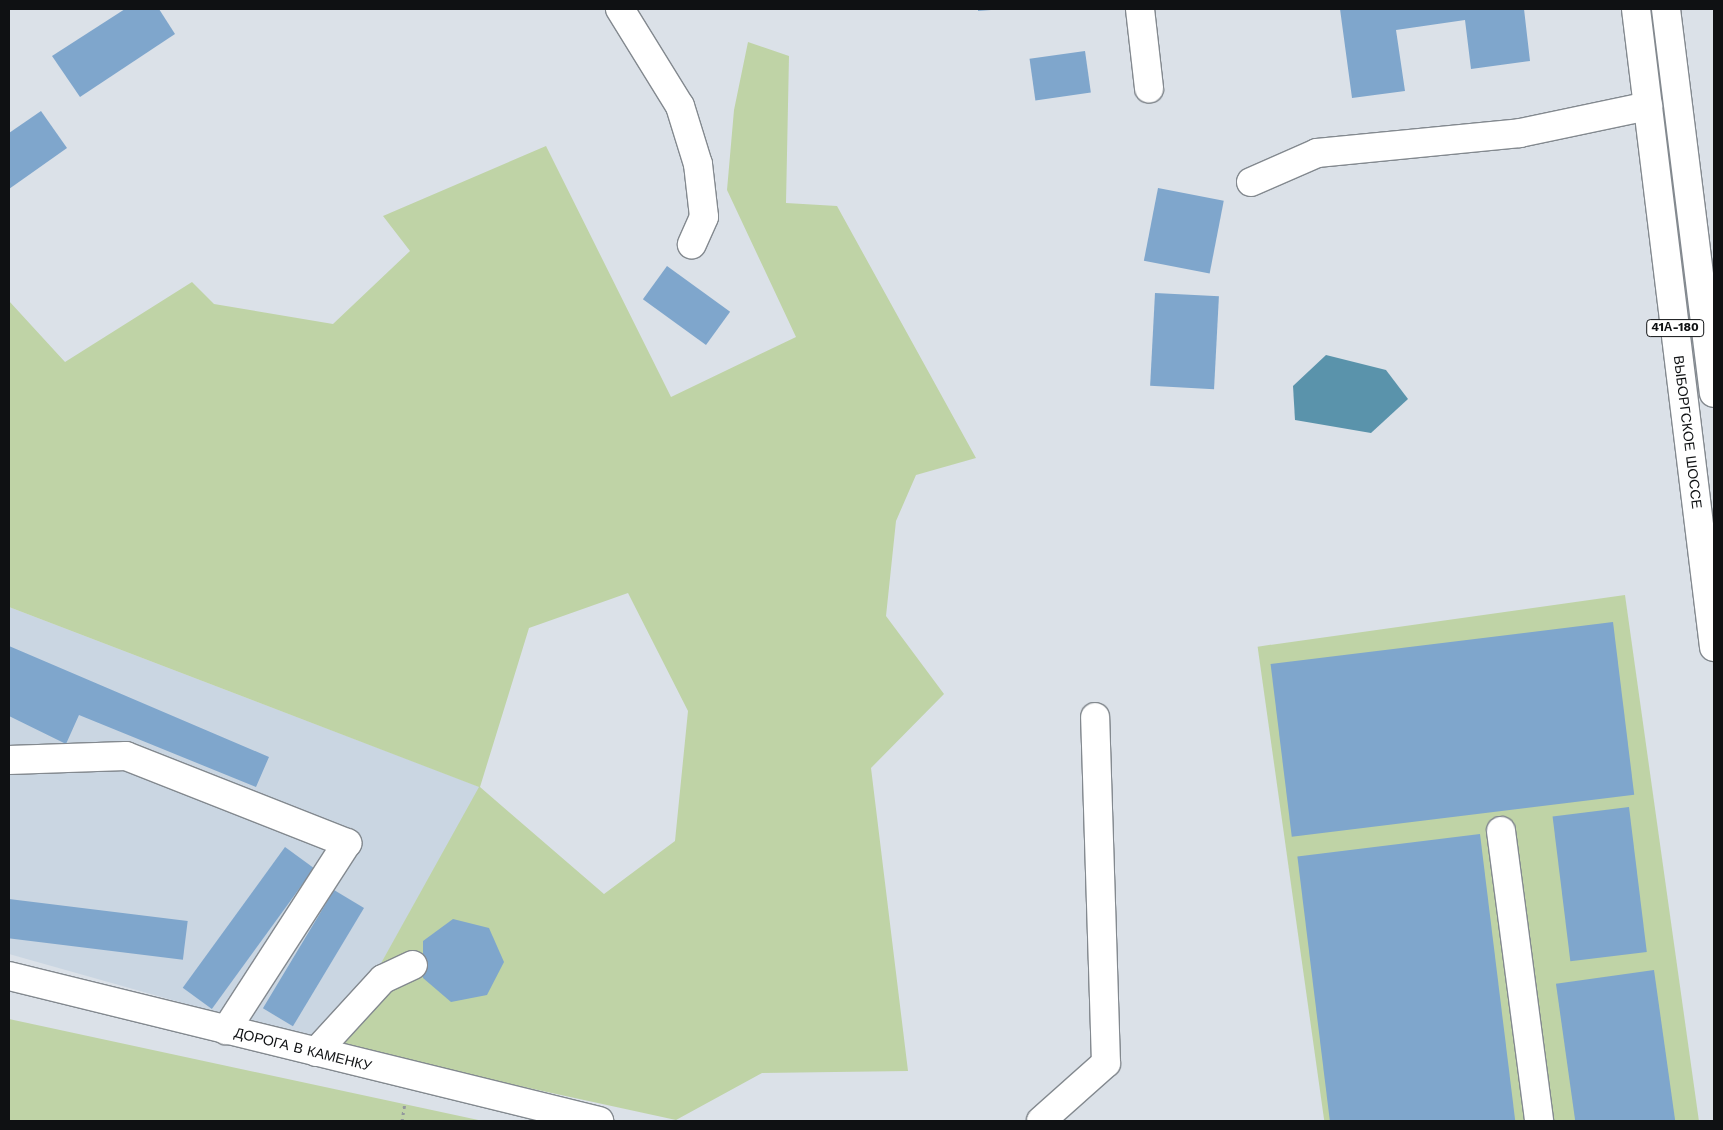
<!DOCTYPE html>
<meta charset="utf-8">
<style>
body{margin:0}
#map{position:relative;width:1723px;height:1130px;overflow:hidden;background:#dbe1e8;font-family:"Work Sans",sans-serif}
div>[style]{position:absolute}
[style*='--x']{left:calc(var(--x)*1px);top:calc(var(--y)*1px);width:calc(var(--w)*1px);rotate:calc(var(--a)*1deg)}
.built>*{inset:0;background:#cad6e2}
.green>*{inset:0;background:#bfd3a6;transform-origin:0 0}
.water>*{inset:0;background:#5a93ab}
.building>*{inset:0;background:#7fa6cc;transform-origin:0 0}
.path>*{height:3px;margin-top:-1.5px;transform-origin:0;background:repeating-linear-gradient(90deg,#93989d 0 2.5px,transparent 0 6.5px)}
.roads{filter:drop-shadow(1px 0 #83898f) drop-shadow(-1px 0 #83898f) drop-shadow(0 1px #83898f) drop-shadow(0 -1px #83898f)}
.minor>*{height:28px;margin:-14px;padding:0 14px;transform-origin:14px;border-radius:14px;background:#fff}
.major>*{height:28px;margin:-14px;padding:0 14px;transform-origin:14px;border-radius:14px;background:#fff}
span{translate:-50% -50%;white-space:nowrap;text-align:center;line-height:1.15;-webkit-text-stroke:4px #fff;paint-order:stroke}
.shield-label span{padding:1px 4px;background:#fff;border:1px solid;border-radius:4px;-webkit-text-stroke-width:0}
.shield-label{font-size:12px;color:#0f1113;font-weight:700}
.street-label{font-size:14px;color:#0f1113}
.frame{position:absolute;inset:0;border:10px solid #0f1113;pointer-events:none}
</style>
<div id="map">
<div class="built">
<div style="clip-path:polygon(9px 607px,480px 787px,335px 1046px,9px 954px)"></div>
</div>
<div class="green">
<div style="clip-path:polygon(evenodd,748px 42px,789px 56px,786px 203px,837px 206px,976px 458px,916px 475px,896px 521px,886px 616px,944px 694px,871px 768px,908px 1071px,762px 1073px,676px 1120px,335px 1046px,479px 787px,9px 607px,9px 301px,65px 362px,192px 282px,214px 304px,333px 324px,410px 251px,383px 216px,546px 146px,671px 397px,796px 337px,727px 190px,734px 110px,748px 42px,628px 593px,688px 711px,675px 841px,604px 894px,480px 787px,529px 628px,628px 593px)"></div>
<div style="left:1625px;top:595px;width:531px;height:371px;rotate:82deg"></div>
<div style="clip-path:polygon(9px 1019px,483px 1121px,9px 1121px)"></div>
</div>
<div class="water">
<div style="clip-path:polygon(1326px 355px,1386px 370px,1408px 399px,1371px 433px,1295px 420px,1293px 386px)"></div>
</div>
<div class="building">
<div style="clip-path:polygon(125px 9px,159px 9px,175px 34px,80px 97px,52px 56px)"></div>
<div style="clip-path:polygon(978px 9px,991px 9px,991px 10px,978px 11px)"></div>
<div style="clip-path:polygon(1340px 9px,1524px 9px,1530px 61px,1471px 69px,1465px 20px,1396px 30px,1405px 91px,1352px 98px)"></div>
<div style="left:1085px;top:51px;width:42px;height:56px;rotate:82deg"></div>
<div style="clip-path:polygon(41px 111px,67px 148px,9px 189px,9px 133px)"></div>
<div style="left:1158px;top:188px;width:67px;height:74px;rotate:11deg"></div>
<div style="left:667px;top:266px;width:78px;height:41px;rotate:36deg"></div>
<div style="left:1155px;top:293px;width:64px;height:93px;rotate:3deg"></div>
<div style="left:1613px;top:622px;width:174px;height:345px;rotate:83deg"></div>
<div style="clip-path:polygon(9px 646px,269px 757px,256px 787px,79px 715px,66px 744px,9px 716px)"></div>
<div style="left:1629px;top:807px;width:146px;height:77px;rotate:83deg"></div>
<div style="left:1480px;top:834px;width:289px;height:184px;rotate:83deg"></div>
<div style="left:285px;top:847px;width:36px;height:174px;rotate:36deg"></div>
<div style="left:334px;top:890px;width:35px;height:138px;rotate:31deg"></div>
<div style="left:9px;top:899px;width:180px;height:39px;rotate:7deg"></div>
<div style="clip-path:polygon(453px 919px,489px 928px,504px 962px,487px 995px,451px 1002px,423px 978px,423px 941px)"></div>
<div style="left:1654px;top:970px;width:152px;height:99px;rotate:82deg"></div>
</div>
<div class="path">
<div style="--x:402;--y:1121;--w:19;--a:-81"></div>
</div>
<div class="roads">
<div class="minor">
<div style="--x:620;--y:9;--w:114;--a:58.3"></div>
<div style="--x:680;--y:106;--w:61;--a:72.8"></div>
<div style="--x:698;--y:164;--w:53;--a:83.5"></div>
<div style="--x:704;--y:217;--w:30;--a:114"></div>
<div style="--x:1140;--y:9;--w:80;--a:83.5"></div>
<div style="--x:1251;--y:182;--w:72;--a:-23.7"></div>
<div style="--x:1317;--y:153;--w:204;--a:-5.6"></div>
<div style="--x:1520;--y:133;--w:131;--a:-11.9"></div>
<div style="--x:9;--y:760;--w:117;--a:-2"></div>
<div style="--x:126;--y:756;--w:238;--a:21.5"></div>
<div style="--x:347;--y:843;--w:223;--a:122.9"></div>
<div style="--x:1501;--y:831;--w:292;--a:82.5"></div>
<div style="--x:9;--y:976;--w:608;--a:13.81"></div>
<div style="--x:316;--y:1052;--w:99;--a:-47.5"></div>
<div style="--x:383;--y:979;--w:33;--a:-25"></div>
<div style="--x:1041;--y:1121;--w:87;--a:-41.7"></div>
<div style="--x:1106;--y:1063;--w:346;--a:-91.8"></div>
</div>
<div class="major">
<div style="--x:1636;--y:9;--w:643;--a:83.03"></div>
<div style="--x:1666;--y:9;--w:387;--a:82.9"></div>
</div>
</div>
<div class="shield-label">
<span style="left:1675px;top:328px">41А-180</span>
</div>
<div class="street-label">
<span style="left:1688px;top:432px;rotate:83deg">ВЫБОРГСКОЕ ШОССЕ</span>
<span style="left:303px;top:1049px;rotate:14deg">ДОРОГА В КАМЕНКУ</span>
</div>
<div class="frame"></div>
</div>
